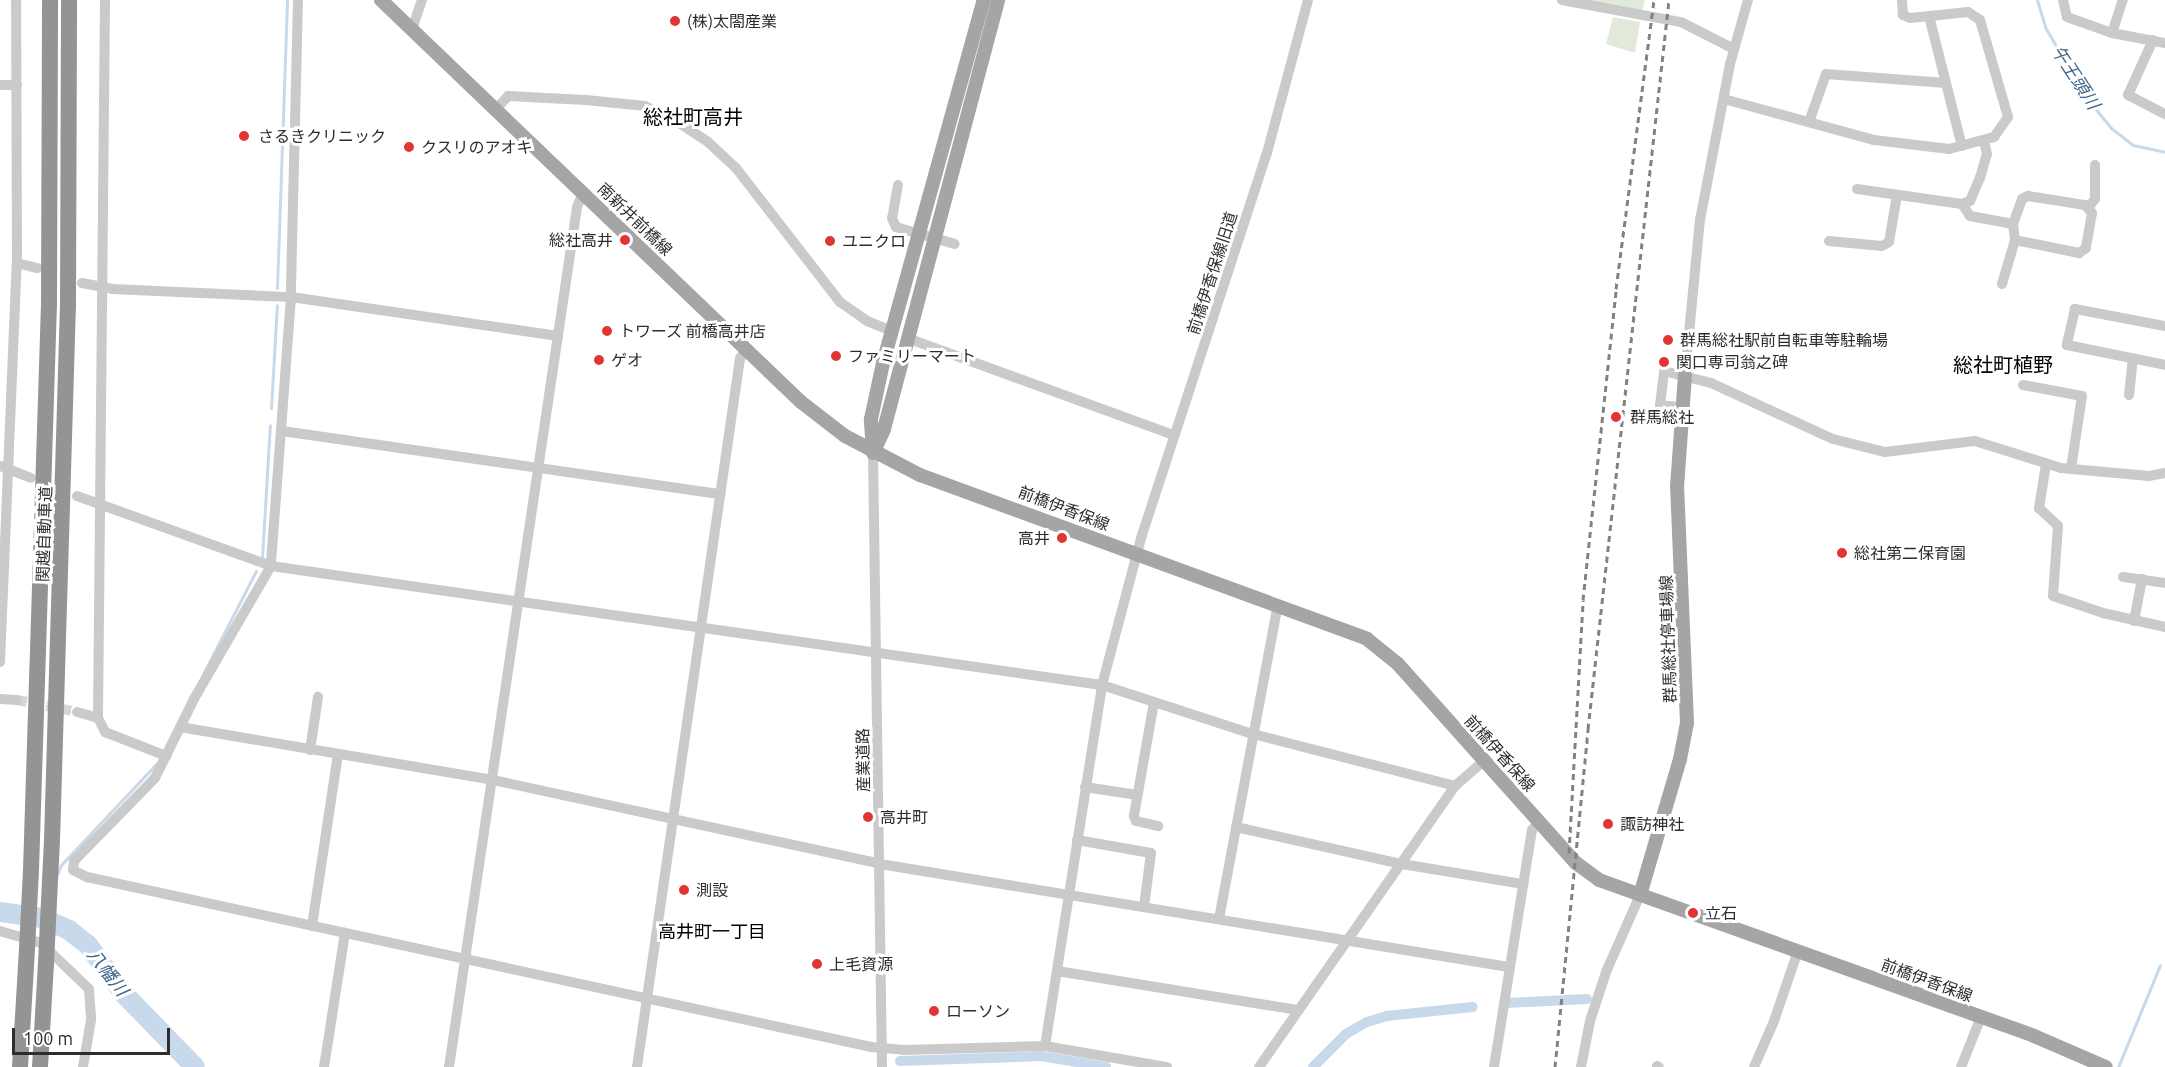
<!DOCTYPE html>
<meta charset="utf-8">
<style>
body{margin:0}
#map{position:relative;width:2165px;height:1067px;overflow:hidden;background:#fff;font-family:Ubuntu,"Noto Sans JP",sans-serif}
div>[style]{position:absolute}
[style*='--x']{left:calc(var(--x)*1px);top:calc(var(--y)*1px);width:calc(var(--w)*1px);rotate:calc(var(--a)*1deg)}
.green>*{inset:0;background:#e1eada}
.stream>*{height:3px;margin:-1.5px;padding:0 1.5px;transform-origin:1.5px;border-radius:1.5px;background:#c7d9ea}
.canal>*{height:10px;margin:-5px;padding:0 5px;transform-origin:5px;border-radius:5px;background:#c7d9ea}
.river>*{height:20px;margin:-10px;padding:0 10px;transform-origin:10px;border-radius:10px;background:#c7d9ea}
.minor-tunnel>*{height:10px;margin-top:-5px;transform-origin:0;background:repeating-linear-gradient(90deg,#d5d5d5 0 10px,transparent 0 15px)}
.minor>*{height:10px;margin:-5px;padding:0 5px;transform-origin:5px;border-radius:5px;background:#cacaca}
.major>*{height:14px;margin:-7px;padding:0 7px;transform-origin:7px;border-radius:7px;background:#a5a5a5}
.highway>*{height:16px;margin:-8px;padding:0 8px;transform-origin:8px;border-radius:8px;background:#949494}
.rail>*{height:3px;margin-top:-1.5px;transform-origin:0;background:repeating-linear-gradient(90deg,#828282 0 6px,transparent 0 10.5px)}
.highway-bridge>*{height:16px;margin:-8px;padding:0 8px;transform-origin:8px;border-radius:8px;background:#949494}
.dots>*{width:16px;height:16px;translate:-50% -50%;box-sizing:border-box;border:3px solid #fff;border-radius:50%}
span{translate:-50% -50%;white-space:nowrap;text-align:center;line-height:1.15;-webkit-text-stroke:6px #fff;paint-order:stroke}
.poi-label{font-size:16px;color:#2d2d2d}
.left{translate:0 -50%;text-align:left}
.right{translate:-100% -50%;text-align:right}
.street-label{font-size:16px;color:#2d2d2d}
.water-label{font-size:18px;color:#3d668c;font-style:italic}
.neighbourhood-label{font-size:18px;color:#000}
.quarter-label{font-size:20px;color:#000}
.scale{position:absolute;left:12px;top:1028px;width:158px;height:27px;box-sizing:border-box;border:3px solid #2d2d2d;border-top:0;padding-left:8px;font-size:18px;line-height:21px;white-space:nowrap;color:#2d2d2d;-webkit-text-stroke:4px #fff;paint-order:stroke}
</style>
<div id="map">
<div class="green">
<div style="clip-path:polygon(1589px 0,1645px 0,1642px 13px)"></div>
<div style="clip-path:polygon(1613px 17px,1640px 22px,1635px 53px,1606px 44px)"></div>
</div>
<div class="stream">
<div style="--x:2037;--y:0;--w:28;--a:73"></div>
<div style="--x:2045;--y:27;--w:80;--a:59.9"></div>
<div style="--x:2085;--y:96;--w:41;--a:50.9"></div>
<div style="--x:2111;--y:128;--w:28;--a:38"></div>
<div style="--x:2133;--y:145;--w:33;--a:12"></div>
<div style="--x:277;--y:288;--w:288;--a:-88"></div>
<div style="--x:271;--y:408;--w:103;--a:-86.7"></div>
<div style="--x:262;--y:558;--w:133;--a:-86.6"></div>
<div style="--x:202;--y:676;--w:118;--a:-62.8"></div>
<div style="--x:57;--y:874;--w:10;--a:-66"></div>
<div style="--x:61;--y:865;--w:140;--a:-46.7"></div>
<div style="--x:2118;--y:1067;--w:110;--a:-67.6"></div>
</div>
<div class="canal">
<div style="--x:1507;--y:1003;--w:80;--a:-2.9"></div>
<div style="--x:900;--y:1061;--w:141;--a:-2"></div>
<div style="--x:1041;--y:1056;--w:66;--a:9.6"></div>
<div style="--x:1313;--y:1067;--w:47;--a:-45"></div>
<div style="--x:1346;--y:1034;--w:24;--a:-30"></div>
<div style="--x:1367;--y:1022;--w:21;--a:-17"></div>
<div style="--x:1387;--y:1016;--w:86;--a:-6"></div>
</div>
<div class="river">
<div style="--x:0;--y:912;--w:42;--a:8.1"></div>
<div style="--x:42;--y:918;--w:30;--a:24"></div>
<div style="--x:69;--y:930;--w:24;--a:38"></div>
<div style="--x:88;--y:945;--w:62;--a:53.5"></div>
<div style="--x:125;--y:995;--w:100;--a:45.8"></div>
</div>
<div class="minor-tunnel">
<div style="--x:17;--y:700;--w:61;--a:11.3"></div>
</div>
<div class="minor">
<div style="--x:105;--y:0;--w:718;--a:90.56"></div>
<div style="--x:98;--y:718;--w:16;--a:63"></div>
<div style="--x:105;--y:732;--w:66;--a:21.5"></div>
<div style="--x:298;--y:0;--w:297;--a:91.4"></div>
<div style="--x:291;--y:297;--w:270;--a:94.3"></div>
<div style="--x:271;--y:566;--w:154;--a:120.1"></div>
<div style="--x:194;--y:699;--w:88;--a:116.3"></div>
<div style="--x:155;--y:778;--w:116;--a:134.3"></div>
<div style="--x:74;--y:861;--w:9;--a:96"></div>
<div style="--x:73;--y:870;--w:16;--a:27"></div>
<div style="--x:87;--y:877;--w:802;--a:12.23"></div>
<div style="--x:871;--y:1047;--w:33;--a:5"></div>
<div style="--x:904;--y:1050;--w:141;--a:-1.6"></div>
<div style="--x:1045;--y:1046;--w:124;--a:9.8"></div>
<div style="--x:1562;--y:0;--w:121;--a:10.5"></div>
<div style="--x:1681;--y:22;--w:59;--a:27"></div>
<div style="--x:2063;--y:0;--w:17;--a:77"></div>
<div style="--x:2067;--y:17;--w:48;--a:19.6"></div>
<div style="--x:2112;--y:33;--w:54;--a:10.7"></div>
<div style="--x:1929;--y:16;--w:134;--a:75.8"></div>
<div style="--x:412;--y:29;--w:31;--a:-71"></div>
<div style="--x:2112;--y:33;--w:35;--a:-72"></div>
<div style="--x:2153;--y:40;--w:60;--a:114.4"></div>
<div style="--x:2128;--y:95;--w:42;--a:27.2"></div>
<div style="--x:0;--y:85;--w:17;--a:0"></div>
<div style="--x:1724;--y:99;--w:156;--a:15.3"></div>
<div style="--x:1874;--y:140;--w:76;--a:6.8"></div>
<div style="--x:1949;--y:149;--w:47;--a:-14.9"></div>
<div style="--x:1994;--y:137;--w:24;--a:-55"></div>
<div style="--x:2008;--y:117;--w:101;--a:-106.1"></div>
<div style="--x:1980;--y:20;--w:14;--a:-146"></div>
<div style="--x:1968;--y:12;--w:58;--a:174.1"></div>
<div style="--x:1910;--y:18;--w:8;--a:-157"></div>
<div style="--x:1903;--y:15;--w:15;--a:-94"></div>
<div style="--x:496;--y:109;--w:18;--a:-47"></div>
<div style="--x:508;--y:96;--w:78;--a:2.9"></div>
<div style="--x:586;--y:100;--w:59;--a:5.8"></div>
<div style="--x:645;--y:106;--w:34;--a:26"></div>
<div style="--x:676;--y:121;--w:38;--a:33"></div>
<div style="--x:708;--y:142;--w:38;--a:43"></div>
<div style="--x:736;--y:168;--w:170;--a:52.2"></div>
<div style="--x:840;--y:302;--w:33;--a:35"></div>
<div style="--x:867;--y:321;--w:27;--a:22"></div>
<div style="--x:1809;--y:122;--w:51;--a:-70.5"></div>
<div style="--x:1826;--y:74;--w:120;--a:4.3"></div>
<div style="--x:898;--y:185;--w:34;--a:100"></div>
<div style="--x:892;--y:218;--w:10;--a:66"></div>
<div style="--x:896;--y:227;--w:61;--a:16.1"></div>
<div style="--x:1857;--y:189;--w:106;--a:8.1"></div>
<div style="--x:1962;--y:204;--w:9;--a:-21"></div>
<div style="--x:1970;--y:201;--w:25;--a:-67"></div>
<div style="--x:1980;--y:178;--w:25;--a:-74"></div>
<div style="--x:1987;--y:154;--w:13;--a:-103"></div>
<div style="--x:2028;--y:196;--w:58;--a:9"></div>
<div style="--x:2085;--y:205;--w:11;--a:49"></div>
<div style="--x:2092;--y:213;--w:36;--a:100"></div>
<div style="--x:2086;--y:248;--w:9;--a:144"></div>
<div style="--x:2079;--y:253;--w:65;--a:-168.5"></div>
<div style="--x:2015;--y:240;--w:16;--a:-97"></div>
<div style="--x:2013;--y:224;--w:27;--a:-70"></div>
<div style="--x:2022;--y:199;--w:7;--a:-27"></div>
<div style="--x:1962;--y:204;--w:14;--a:56"></div>
<div style="--x:1970;--y:216;--w:44;--a:10.5"></div>
<div style="--x:2088;--y:208;--w:11;--a:-52"></div>
<div style="--x:2095;--y:199;--w:34;--a:-90"></div>
<div style="--x:1829;--y:241;--w:53;--a:5.4"></div>
<div style="--x:1882;--y:246;--w:8;--a:-30"></div>
<div style="--x:1889;--y:242;--w:48;--a:-80.3"></div>
<div style="--x:17;--y:263;--w:21;--a:14"></div>
<div style="--x:82;--y:283;--w:31;--a:11"></div>
<div style="--x:112;--y:289;--w:179;--a:2.6"></div>
<div style="--x:291;--y:297;--w:270;--a:8.3"></div>
<div style="--x:2002;--y:284;--w:46;--a:-73.5"></div>
<div style="--x:2165;--y:326;--w:92;--a:-169.3"></div>
<div style="--x:2075;--y:309;--w:37;--a:103"></div>
<div style="--x:2067;--y:345;--w:100;--a:11.5"></div>
<div style="--x:907;--y:338;--w:284;--a:20"></div>
<div style="--x:1685;--y:375;--w:156;--a:-84.5"></div>
<div style="--x:1700;--y:220;--w:159;--a:-79.1"></div>
<div style="--x:1730;--y:64;--w:66;--a:-74.3"></div>
<div style="--x:2023;--y:385;--w:60;--a:10.6"></div>
<div style="--x:2082;--y:396;--w:74;--a:98.6"></div>
<div style="--x:2129;--y:395;--w:36;--a:-84"></div>
<div style="--x:1681;--y:407;--w:21;--a:-175"></div>
<div style="--x:1660;--y:405;--w:34;--a:-83"></div>
<div style="--x:1664;--y:371;--w:49;--a:14.3"></div>
<div style="--x:1711;--y:383;--w:134;--a:24.7"></div>
<div style="--x:1833;--y:439;--w:54;--a:14"></div>
<div style="--x:1885;--y:452;--w:91;--a:-7"></div>
<div style="--x:1975;--y:441;--w:90;--a:17.4"></div>
<div style="--x:2061;--y:468;--w:88;--a:5.2"></div>
<div style="--x:2149;--y:476;--w:16;--a:-11"></div>
<div style="--x:282;--y:431;--w:443;--a:8.2"></div>
<div style="--x:873;--y:453;--w:614;--a:89.16"></div>
<div style="--x:2046;--y:464;--w:45;--a:99"></div>
<div style="--x:2039;--y:508;--w:26;--a:43"></div>
<div style="--x:2058;--y:526;--w:70;--a:94.1"></div>
<div style="--x:2053;--y:596;--w:53;--a:18.8"></div>
<div style="--x:2103;--y:613;--w:64;--a:12.7"></div>
<div style="--x:0;--y:466;--w:33;--a:21"></div>
<div style="--x:77;--y:496;--w:206;--a:19.8"></div>
<div style="--x:271;--y:566;--w:839;--a:8.15"></div>
<div style="--x:1102;--y:685;--w:159;--a:18"></div>
<div style="--x:1253;--y:734;--w:209;--a:14.4"></div>
<div style="--x:2123;--y:577;--w:42;--a:8.1"></div>
<div style="--x:2134;--y:621;--w:43;--a:-79.2"></div>
<div style="--x:0;--y:662;--w:399;--a:-87.6"></div>
<div style="--x:17;--y:263;--w:263;--a:-90.2"></div>
<div style="--x:0;--y:699;--w:17;--a:3"></div>
<div style="--x:1154;--y:702;--w:116;--a:100"></div>
<div style="--x:1134;--y:816;--w:5;--a:68"></div>
<div style="--x:1136;--y:821;--w:23;--a:13"></div>
<div style="--x:77;--y:712;--w:22;--a:16"></div>
<div style="--x:180;--y:727;--w:317;--a:9.6"></div>
<div style="--x:493;--y:780;--w:396;--a:12.2"></div>
<div style="--x:880;--y:864;--w:637;--a:9.3"></div>
<div style="--x:310;--y:750;--w:54;--a:-81.4"></div>
<div style="--x:1085;--y:787;--w:53;--a:8.7"></div>
<div style="--x:1236;--y:827;--w:170;--a:12.6"></div>
<div style="--x:1402;--y:864;--w:123;--a:9.4"></div>
<div style="--x:1077;--y:840;--w:75;--a:10"></div>
<div style="--x:1151;--y:853;--w:54;--a:97.4"></div>
<div style="--x:1219;--y:919;--w:319;--a:-79.4"></div>
<div style="--x:312;--y:926;--w:173;--a:-81.4"></div>
<div style="--x:0;--y:931;--w:43;--a:16.3"></div>
<div style="--x:41;--y:943;--w:66;--a:43.8"></div>
<div style="--x:89;--y:989;--w:31;--a:86"></div>
<div style="--x:91;--y:1020;--w:48;--a:99.7"></div>
<div style="--x:1057;--y:971;--w:245;--a:9.2"></div>
<div style="--x:1045;--y:1046;--w:365;--a:-81"></div>
<div style="--x:1102;--y:685;--w:155;--a:-75.1"></div>
<div style="--x:1142;--y:535;--w:402;--a:-71.9"></div>
<div style="--x:1267;--y:153;--w:158;--a:-75"></div>
<div style="--x:1657;--y:1066;--w:2;--a:27"></div>
<div style="--x:324;--y:1067;--w:136;--a:-81.1"></div>
<div style="--x:449;--y:1067;--w:869;--a:-81.53"></div>
<div style="--x:577;--y:207;--w:15;--a:-67"></div>
<div style="--x:637;--y:1067;--w:716;--a:-81.73"></div>
<div style="--x:740;--y:358;--w:11;--a:-52"></div>
<div style="--x:1259;--y:1067;--w:343;--a:-55.1"></div>
<div style="--x:1455;--y:786;--w:38;--a:-41"></div>
<div style="--x:1494;--y:1067;--w:240;--a:-80.9"></div>
<div style="--x:1532;--y:830;--w:11;--a:-49"></div>
<div style="--x:1581;--y:1067;--w:47;--a:-78.9"></div>
<div style="--x:1590;--y:1021;--w:52;--a:-71.9"></div>
<div style="--x:1606;--y:972;--w:84;--a:-66.2"></div>
<div style="--x:1754;--y:1067;--w:50;--a:-66.5"></div>
<div style="--x:1774;--y:1021;--w:74;--a:-71.1"></div>
<div style="--x:1961;--y:1067;--w:54;--a:-68.2"></div>
</div>
<div class="major">
<div style="--x:381;--y:0;--w:581;--a:43.75"></div>
<div style="--x:801;--y:402;--w:56;--a:37.7"></div>
<div style="--x:845;--y:436;--w:85;--a:27.5"></div>
<div style="--x:920;--y:475;--w:476;--a:20.1"></div>
<div style="--x:1367;--y:639;--w:38;--a:39"></div>
<div style="--x:1397;--y:663;--w:268;--a:48.2"></div>
<div style="--x:1576;--y:863;--w:29;--a:36"></div>
<div style="--x:1599;--y:880;--w:462;--a:19.7"></div>
<div style="--x:2034;--y:1036;--w:78;--a:23.3"></div>
<div style="--x:873;--y:451;--w:32;--a:-94"></div>
<div style="--x:871;--y:419;--w:57;--a:-77.9"></div>
<div style="--x:883;--y:363;--w:377;--a:-74.5"></div>
<div style="--x:873;--y:453;--w:26;--a:-65"></div>
<div style="--x:884;--y:429;--w:444;--a:-75.1"></div>
<div style="--x:1640;--y:895;--w:142;--a:-73.6"></div>
<div style="--x:1680;--y:759;--w:37;--a:-79"></div>
<div style="--x:1687;--y:723;--w:236;--a:-92.4"></div>
<div style="--x:1677;--y:487;--w:112;--a:-85.9"></div>
</div>
<div class="highway">
<div style="--x:52;--y:840;--w:536;--a:-88.29"></div>
<div style="--x:68;--y:304;--w:304;--a:-89.8"></div>
<div style="--x:31;--y:870;--w:567;--a:-88.18"></div>
<div style="--x:49;--y:303;--w:303;--a:-89.8"></div>
<div style="--x:20;--y:1067;--w:118;--a:-86.6"></div>
<div style="--x:40;--y:1067;--w:104;--a:-86.7"></div>
</div>
<div class="rail">
<div style="--x:1569;--y:853;--w:253;--a:-86.8"></div>
<div style="--x:1583;--y:600;--w:313;--a:-83.9"></div>
<div style="--x:1616;--y:289;--w:291;--a:-82.5"></div>
<div style="--x:1555;--y:1067;--w:340;--a:-84.4"></div>
<div style="--x:1588;--y:729;--w:733;--a:-83.66"></div>
</div>
<div class="highway-bridge">
<div style="--x:27;--y:949;--w:79;--a:-87.1"></div>
<div style="--x:46;--y:963;--w:123;--a:-87.2"></div>
</div>
<div class="dots">
<div style="left:675px;top:21px;background:#e03633"></div>
<div style="left:244px;top:136px;background:#e03633"></div>
<div style="left:409px;top:147px;background:#e03633"></div>
<div style="left:625px;top:240px;background:#e03633"></div>
<div style="left:830px;top:241px;background:#e03633"></div>
<div style="left:607px;top:331px;background:#e03633"></div>
<div style="left:1668px;top:340px;background:#e03633"></div>
<div style="left:836px;top:356px;background:#e03633"></div>
<div style="left:599px;top:360px;background:#e03633"></div>
<div style="left:1664px;top:362px;background:#e03633"></div>
<div style="left:1616px;top:417px;background:#e03633"></div>
<div style="left:1062px;top:538px;background:#e03633"></div>
<div style="left:1842px;top:553px;background:#e03633"></div>
<div style="left:868px;top:817px;background:#e03633"></div>
<div style="left:1608px;top:824px;background:#e03633"></div>
<div style="left:684px;top:890px;background:#e03633"></div>
<div style="left:1693px;top:913px;background:#e03633"></div>
<div style="left:817px;top:964px;background:#e03633"></div>
<div style="left:934px;top:1011px;background:#e03633"></div>
</div>
<div class="poi-label">
<span class="left" style="left:687px;top:21px">(株)太閤産業</span>
<span class="left" style="left:258px;top:136px">さるきクリニック</span>
<span class="left" style="left:421px;top:147px">クスリのアオキ</span>
<span class="right" style="left:613px;top:240px">総社高井</span>
<span class="left" style="left:842px;top:241px">ユニクロ</span>
<span class="left" style="left:619px;top:331px">トワーズ 前橋高井店</span>
<span class="left" style="left:1680px;top:340px">群馬総社駅前自転車等駐輪場</span>
<span class="left" style="left:848px;top:356px">ファミリーマート</span>
<span class="left" style="left:611px;top:360px">ゲオ</span>
<span class="left" style="left:1676px;top:362px">関口専司翁之碑</span>
<span class="left" style="left:1630px;top:417px">群馬総社</span>
<span class="right" style="left:1050px;top:538px">高井</span>
<span class="left" style="left:1854px;top:553px">総社第二保育園</span>
<span class="left" style="left:880px;top:817px">高井町</span>
<span class="left" style="left:1620px;top:824px">諏訪神社</span>
<span class="left" style="left:696px;top:890px">測設</span>
<span class="left" style="left:1705px;top:913px">立石</span>
<span class="left" style="left:829px;top:964px">上毛資源</span>
<span class="left" style="left:946px;top:1011px">ローソン</span>
</div>
<div class="street-label">
<span style="left:635px;top:219px;rotate:44deg">南新井前橋線</span>
<span style="left:1212px;top:273px;rotate:-72deg">前橋伊香保線旧道</span>
<span style="left:1064px;top:508px;rotate:21deg">前橋伊香保線</span>
<span style="left:44px;top:534px;rotate:-88deg">関越自動車道</span>
<span style="left:1668px;top:639px;rotate:-92deg">群馬総社停車場線</span>
<span style="left:1500px;top:753px;rotate:48deg">前橋伊香保線</span>
<span style="left:863px;top:760px;rotate:-91deg">産業道路</span>
<span style="left:1927px;top:980px;rotate:20deg">前橋伊香保線</span>
</div>
<div class="water-label">
<span style="left:2076px;top:77px;rotate:57deg">午王頭川</span>
<span style="left:108px;top:972px;rotate:52deg">八幡川</span>
</div>
<div class="neighbourhood-label">
<span style="left:712px;top:931px">高井町一丁目</span>
</div>
<div class="quarter-label">
<span style="left:693px;top:116px">総社町高井</span>
<span style="left:2003px;top:364px">総社町植野</span>
</div>
<div class="scale">100 m</div>
</div>
